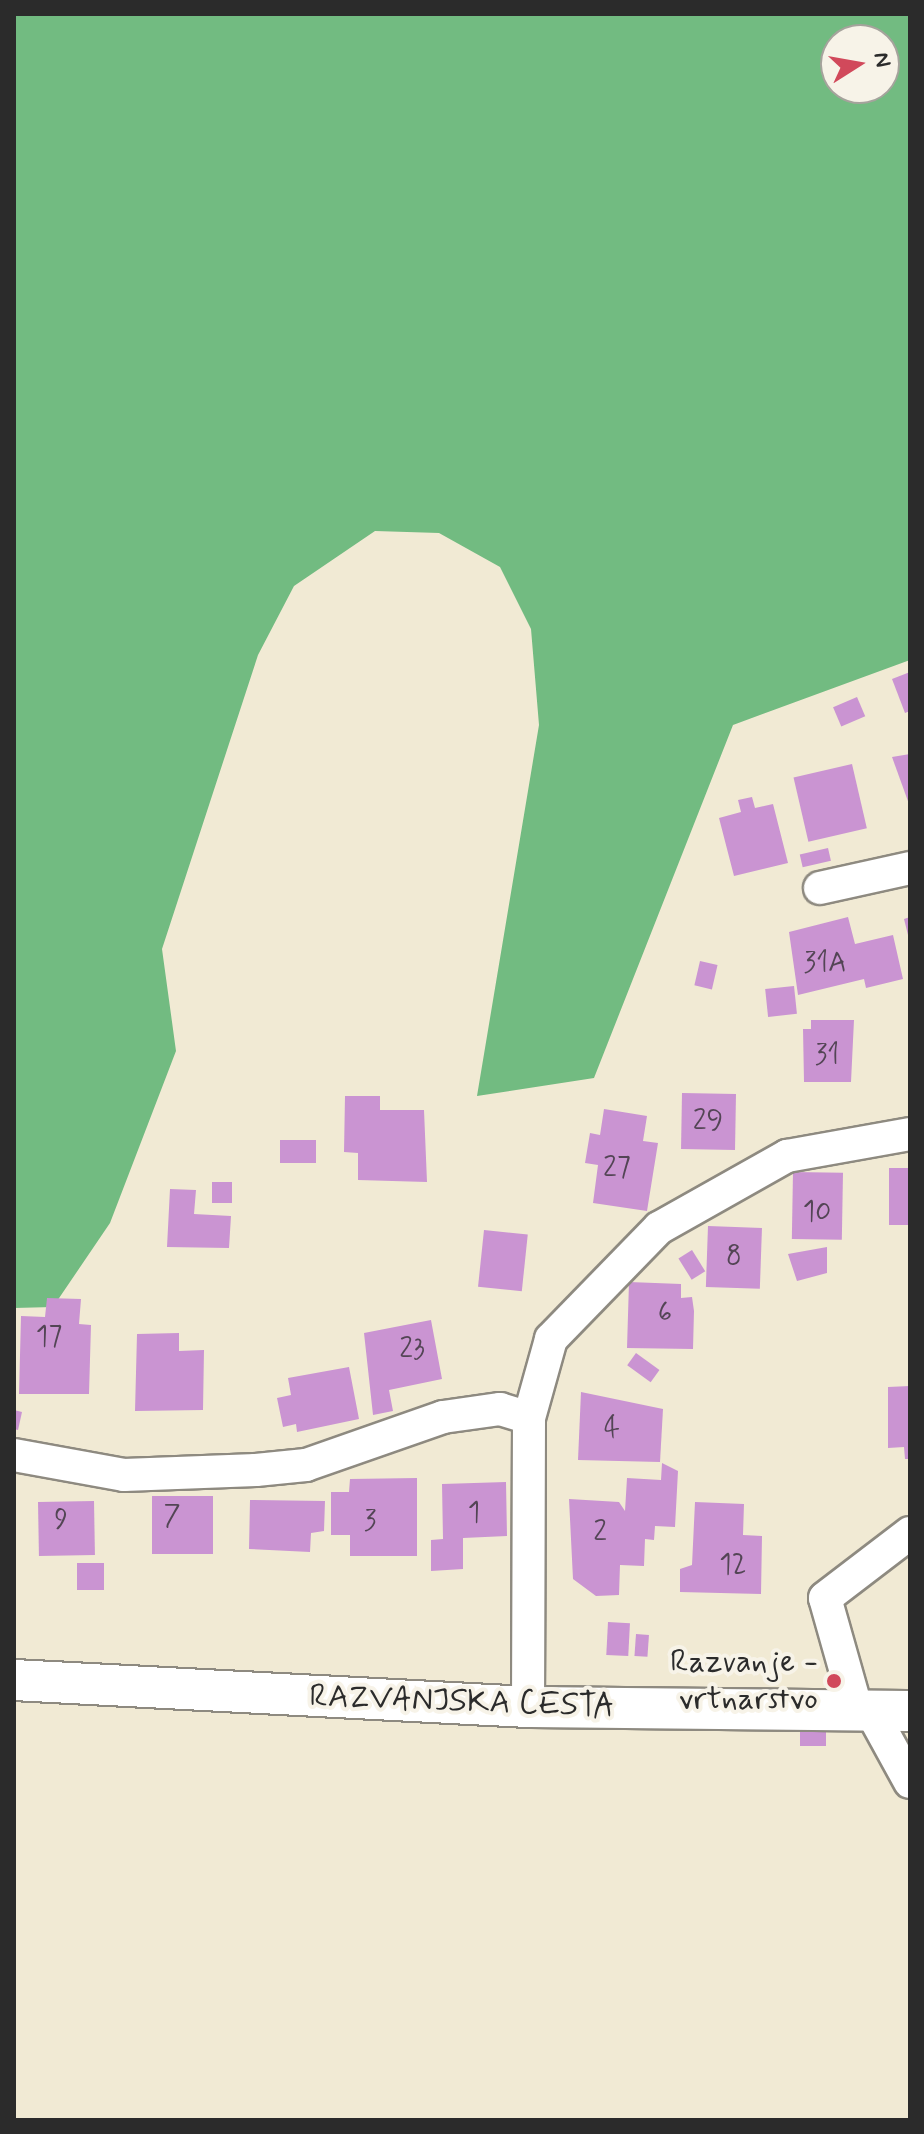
<!DOCTYPE html>
<style>
body{margin:0}
#map{position:relative;width:924px;height:2134px;overflow:hidden;background:#f1ead4;font-family:Mynerve,sans-serif}
div>[style]{position:absolute}
[style*='--x']{left:calc(var(--x)*1px);top:calc(var(--y)*1px);width:calc(var(--w)*1px);rotate:calc(var(--a)*1deg)}
.forest>*{inset:0;background:#72bb81}
.building>*{inset:0;background:#ca94d2;transform-origin:0 0}
.roads{filter:drop-shadow(2px 0 #8e8a80) drop-shadow(-2px 0 #8e8a80) drop-shadow(0 2px #8e8a80) drop-shadow(0 -2px #8e8a80)}
.minor>*{height:32px;margin:-16px;padding:0 16px;transform-origin:16px;border-radius:16px;background:#fff}
.tertiary>*{height:40px;margin:-20px;padding:0 20px;transform-origin:20px;border-radius:20px;background:#fff}
.dots>*{width:22px;height:22px;translate:-50% -50%;box-sizing:border-box;border:4px solid #f7f3e8;border-radius:50%}
span{translate:-50% -50%;white-space:nowrap;text-align:center;line-height:1.15;-webkit-text-stroke:8px #f7f3e8;paint-order:stroke}
.number-label{font-size:28px;color:#534555}
.number-label span{-webkit-text-stroke-width:0}
.poi-label{font-size:32px;color:#2b2b2b}
.right{translate:-100% -50%;text-align:right}
.street-label{font-size:32px;color:#2b2b2b}
.frame{position:absolute;inset:0;border:16px solid #2b2b2b;pointer-events:none}
.north{position:absolute;left:820px;top:24px;width:80px;height:80px;box-sizing:border-box;background:#f7f3e8;border:2px solid #a5a39c;border-radius:50%;rotate:79deg;font-size:22px;font-weight:700;line-height:32px;text-align:center;color:#2b2b2b}
.north::after{content:'';display:block;margin:auto;width:28px;height:36px;background:#d1495b;clip-path:polygon(50% 0,100% 100%,50% 72%,0 100%)}
</style>
<div id="map">
<div class="forest">
<div style="clip-path:polygon(evenodd,14px 14px,910px 14px,910px 660px,733px 725px,594px 1078px,477px 1096px,539px 725px,531px 629px,500px 567px,439px 533px,375px 531px,294px 586px,258px 655px,162px 949px,176px 1051px,110px 1223px,53px 1307px,14px 1308px,14px 14px,836px 40px,884px 40px,884px 88px,836px 88px,836px 40px)"></div>
</div>
<div class="building">
<div style="clip-path:polygon(910px 672px,910px 711px,905px 713px,892px 679px)"></div>
<div style="left:857px;top:697px;width:21px;height:26px;rotate:67deg"></div>
<div style="clip-path:polygon(910px 754px,910px 804px,909px 804px,892px 757px)"></div>
<div style="left:852px;top:764px;width:66px;height:60px;rotate:77deg"></div>
<div style="clip-path:polygon(752px 797px,755px 808px,773px 804px,788px 863px,734px 876px,719px 818px,741px 812px,738px 800px)"></div>
<div style="left:828px;top:848px;width:13px;height:29px;rotate:77deg"></div>
<div style="clip-path:polygon(848px 917px,855px 944px,893px 935px,903px 979px,866px 988px,864px 979px,798px 995px,789px 932px)"></div>
<div style="clip-path:polygon(910px 917px,910px 939px,909px 939px,904px 919px)"></div>
<div style="left:700px;top:961px;width:18px;height:25px;rotate:13deg"></div>
<div style="left:794px;top:986px;width:28px;height:29px;rotate:84deg"></div>
<div style="clip-path:polygon(811px 1020px,854px 1020px,851px 1082px,804px 1082px,803px 1029px,811px 1029px)"></div>
<div style="left:682px;top:1093px;width:54px;height:56px;rotate:1deg"></div>
<div style="clip-path:polygon(345px 1096px,380px 1096px,380px 1110px,424px 1110px,427px 1182px,358px 1180px,358px 1153px,344px 1152px)"></div>
<div style="clip-path:polygon(604px 1109px,647px 1116px,643px 1141px,658px 1143px,647px 1211px,593px 1203px,598px 1165px,585px 1163px,590px 1133px,600px 1135px)"></div>
<div style="left:280px;top:1140px;width:36px;height:23px"></div>
<div style="left:889px;top:1168px;width:21px;height:57px"></div>
<div style="left:793px;top:1172px;width:50px;height:67px;rotate:1deg"></div>
<div style="left:212px;top:1182px;width:20px;height:21px"></div>
<div style="clip-path:polygon(170px 1189px,196px 1190px,194px 1214px,231px 1216px,229px 1248px,167px 1247px)"></div>
<div style="left:708px;top:1226px;width:54px;height:61px;rotate:2deg"></div>
<div style="left:484px;top:1230px;width:44px;height:57px;rotate:6deg"></div>
<div style="clip-path:polygon(827px 1247px,827px 1273px,797px 1281px,788px 1254px)"></div>
<div style="left:692px;top:1250px;width:25px;height:16px;rotate:58deg"></div>
<div style="clip-path:polygon(629px 1282px,681px 1284px,681px 1298px,692px 1297px,694px 1311px,693px 1349px,627px 1348px)"></div>
<div style="clip-path:polygon(47px 1298px,81px 1299px,79px 1324px,91px 1325px,89px 1394px,19px 1394px,21px 1316px,45px 1317px)"></div>
<div style="clip-path:polygon(431px 1320px,442px 1379px,389px 1390px,393px 1411px,373px 1415px,364px 1333px)"></div>
<div style="clip-path:polygon(179px 1333px,179px 1351px,204px 1350px,203px 1410px,135px 1411px,137px 1334px)"></div>
<div style="left:636px;top:1353px;width:29px;height:15px;rotate:36deg"></div>
<div style="clip-path:polygon(349px 1367px,359px 1419px,297px 1432px,296px 1424px,283px 1427px,277px 1398px,291px 1395px,288px 1378px)"></div>
<div style="clip-path:polygon(910px 1386px,910px 1459px,905px 1459px,904px 1447px,888px 1448px,888px 1387px)"></div>
<div style="clip-path:polygon(581px 1392px,663px 1409px,660px 1462px,578px 1460px)"></div>
<div style="clip-path:polygon(14px 1410px,22px 1412px,18px 1430px,14px 1429px)"></div>
<div style="clip-path:polygon(662px 1463px,678px 1471px,675px 1527px,655px 1526px,654px 1540px,645px 1539px,644px 1566px,620px 1565px,619px 1595px,596px 1596px,573px 1579px,569px 1499px,619px 1502px,625px 1511px,627px 1478px,661px 1480px)"></div>
<div style="clip-path:polygon(417px 1478px,417px 1556px,350px 1556px,350px 1535px,331px 1535px,331px 1492px,349px 1492px,350px 1479px)"></div>
<div style="clip-path:polygon(506px 1482px,507px 1536px,463px 1538px,463px 1569px,431px 1571px,431px 1540px,443px 1539px,442px 1484px)"></div>
<div style="left:213px;top:1496px;width:58px;height:61px;rotate:90deg"></div>
<div style="clip-path:polygon(250px 1500px,325px 1501px,324px 1531px,311px 1533px,310px 1552px,249px 1549px)"></div>
<div style="left:94px;top:1501px;width:54px;height:56px;rotate:89deg"></div>
<div style="clip-path:polygon(695px 1502px,744px 1504px,743px 1535px,762px 1536px,761px 1594px,680px 1592px,680px 1569px,692px 1565px)"></div>
<div style="left:77px;top:1563px;width:27px;height:27px"></div>
<div style="left:608px;top:1622px;width:22px;height:33px;rotate:3deg"></div>
<div style="left:636px;top:1634px;width:13px;height:22px;rotate:4deg"></div>
<div style="left:826px;top:1730px;width:16px;height:26px;rotate:90deg"></div>
</div>
<div class="roads">
<div class="minor">
<div style="--x:820;--y:888;--w:92;--a:-12.5"></div>
<div style="--x:14;--y:1455;--w:112;--a:10.3"></div>
<div style="--x:124;--y:1475;--w:132;--a:-2.2"></div>
<div style="--x:256;--y:1470;--w:50;--a:-5.7"></div>
<div style="--x:306;--y:1465;--w:145;--a:-19.3"></div>
<div style="--x:443;--y:1417;--w:58;--a:-8"></div>
<div style="--x:500;--y:1409;--w:30;--a:17"></div>
<div style="--x:528;--y:1707;--w:289;--a:-89.8"></div>
<div style="--x:529;--y:1418;--w:82;--a:-74.4"></div>
<div style="--x:551;--y:1339;--w:155;--a:-45.8"></div>
<div style="--x:659;--y:1228;--w:147;--a:-29.4"></div>
<div style="--x:787;--y:1156;--w:125;--a:-10.1"></div>
<div style="--x:857;--y:1711;--w:117;--a:-105.8"></div>
<div style="--x:825;--y:1598;--w:107;--a:-37.4"></div>
<div style="--x:871;--y:1711;--w:81;--a:61.2"></div>
</div>
<div class="tertiary">
<div style="--x:14;--y:1680;--w:515;--a:3.01"></div>
<div style="--x:528;--y:1707;--w:382;--a:0.6"></div>
</div>
</div>
<div class="dots">
<div style="left:834px;top:1681px;background:#d1495b"></div>
</div>
<div class="number-label">
<span style="left:825px;top:964px">31A</span>
<span style="left:827px;top:1056px">31</span>
<span style="left:708px;top:1122px">29</span>
<span style="left:617px;top:1169px">27</span>
<span style="left:817px;top:1213px">10</span>
<span style="left:734px;top:1257px">8</span>
<span style="left:665px;top:1314px">6</span>
<span style="left:49px;top:1338px">17</span>
<span style="left:412px;top:1350px">23</span>
<span style="left:612px;top:1429px">4</span>
<span style="left:474px;top:1514px">1</span>
<span style="left:172px;top:1517px">7</span>
<span style="left:61px;top:1521px">9</span>
<span style="left:370px;top:1522px">3</span>
<span style="left:600px;top:1533px">2</span>
<span style="left:733px;top:1566px">12</span>
</div>
<div class="poi-label">
<span class="right" style="left:818px;top:1681px">Razvanje -<br>vrtnarstvo</span>
</div>
<div class="street-label">
<span style="left:462px;top:1702px;rotate:2deg">RAZVANJSKA CESTA</span>
</div>
<div class="frame"></div>
<div class="north">N</div>
</div>
